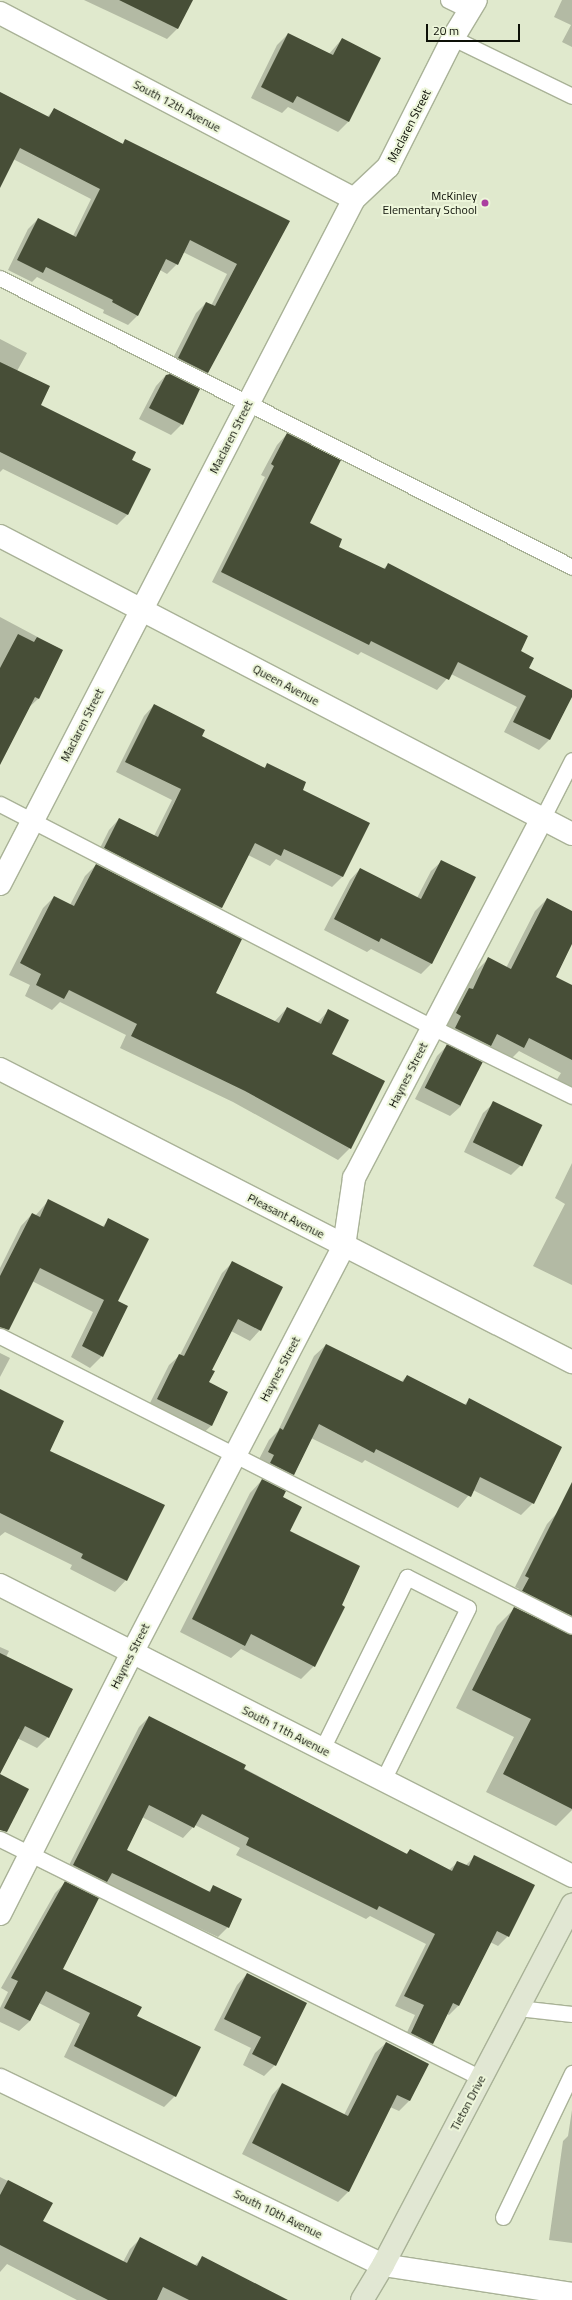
<!DOCTYPE html>
<style>
body{margin:0}
#map{position:relative;width:572px;height:2300px;overflow:hidden;background:#e0e9cd;font-family:"Titillium Web",sans-serif}
div>[style]{position:absolute}
[style*='--x']{left:calc(var(--x)*1px);top:calc(var(--y)*1px);width:calc(var(--w)*1px);rotate:calc(var(--a)*1deg)}
.shadow>*{inset:0;background:#0003}
.building>*{inset:0;background:#474e37;transform-origin:0 0}
.roads{filter:drop-shadow(1px 0 #a9b297) drop-shadow(-1px 0 #a9b297) drop-shadow(0 1px #a9b297) drop-shadow(0 -1px #a9b297)}
.service>*{height:15px;margin:-7.5px;padding:0 7.5px;transform-origin:7.5px;border-radius:7.5px;background:#fff}
.minor>*{height:22px;margin:-11px;padding:0 11px;transform-origin:11px;border-radius:11px;background:#fff}
.secondary>*{height:22px;margin:-11px;padding:0 11px;transform-origin:11px;border-radius:11px;background:#e1e7d3}
.dots>*{width:11px;height:11px;translate:-50% -50%;box-sizing:border-box;border:2px solid #edf6da;border-radius:50%}
span{translate:-50% -50%;white-space:nowrap;text-align:center;line-height:1.15;-webkit-text-stroke:4px #edf6da;paint-order:stroke}
.street-label{font-size:12px;color:#0d1007}
.poi-label{font-size:12px;color:#0d1007}
.right{translate:-100% -50%;text-align:right}
.scale{position:absolute;left:426px;top:24px;width:94px;height:18px;box-sizing:border-box;border:2px solid #0d1007;border-top:0;padding-left:5px;font-size:12px;line-height:14px;white-space:nowrap;color:#0d1007;-webkit-text-stroke:3px #edf6da;paint-order:stroke}
</style>
<div id="map">
<div class="shadow">
<div style="clip-path:polygon(84px 0,192px 0,178px 28px,167px 39px)"></div>
<div style="clip-path:polygon(562px 0,572px 0,572px 47px,562px 42px,571px 25px,554px 17px)"></div>
<div style="clip-path:polygon(288px 34px,329px 54px,342px 39px,348px 122px,338px 132px,288px 107px,282px 113px,251px 98px,277px 45px)"></div>
<div style="clip-path:polygon(0 92px,47px 117px,54px 110px,122px 144px,125px 140px,288px 221px,207px 373px,197px 383px,168px 368px,196px 313px,206px 303px,211px 306px,227px 274px,183px 252px,177px 264px,167px 274px,160px 270px,138px 315px,128px 325px,103px 313px,104px 310px,37px 277px,32px 282px,8px 270px,28px 229px,38px 219px,73px 236px,91px 199px,13px 159px,0 179px)"></div>
<div style="clip-path:polygon(0 339px,27px 353px,17px 371px,39px 405px,149px 470px,127px 515px,117px 525px,3px 469px,0 472px)"></div>
<div style="clip-path:polygon(166px 375px,182px 424px,171px 435px,139px 419px,156px 386px)"></div>
<div style="clip-path:polygon(287px 434px,308px 523px,337px 547px,383px 569px,388px 565px,519px 652px,527px 668px,572px 691px,549px 740px,539px 750px,504px 732px,517px 707px,451px 674px,437px 690px,361px 652px,358px 655px,212px 582px,265px 477px,261px 475px,277px 445px)"></div>
<div style="clip-path:polygon(0 617px,62px 650px,38px 699px,27px 709px,0 763px)"></div>
<div style="clip-path:polygon(154px 705px,201px 737px,264px 768px,268px 764px,301px 790px,369px 823px,342px 877px,332px 887px,276px 859px,270px 866px,248px 855px,221px 908px,211px 918px,95px 858px,109px 830px,119px 819px,154px 836px,172px 800px,116px 772px,144px 716px)"></div>
<div style="clip-path:polygon(442px 861px,474px 877px,431px 964px,421px 974px,371px 949px,367px 952px,324px 930px,350px 880px,360px 869px,417px 898px,431px 871px)"></div>
<div style="clip-path:polygon(96px 865px,214px 993px,274px 1022px,287px 1008px,317px 1023px,329px 1010px,331px 1055px,384px 1081px,350px 1148px,338px 1160px,233px 1102px,120px 1048px,126px 1035px,60px 1002px,52px 1010px,25px 996px,30px 985px,9px 975px,43px 908px,54px 897px,70px 905px,85px 876px)"></div>
<div style="clip-path:polygon(547px 899px,572px 912px,572px 942px,554px 977px,572px 986px,572px 1089px,556px 1081px,561px 1073px,519px 1051px,511px 1059px,444px 1026px,476px 971px,488px 959px,506px 968px,535px 911px)"></div>
<div style="clip-path:polygon(447px 1046px,461px 1106px,450px 1116px,415px 1099px,437px 1056px)"></div>
<div style="clip-path:polygon(494px 1103px,521px 1165px,511px 1175px,464px 1152px,483px 1113px)"></div>
<div style="clip-path:polygon(572px 1163px,572px 1285px,533px 1266px,565px 1204px,555px 1198px)"></div>
<div style="clip-path:polygon(49px 1200px,102px 1227px,109px 1220px,117px 1301px,102px 1356px,90px 1368px,71px 1357px,93px 1312px,32px 1281px,8px 1330px,0 1338px,0 1268px,21px 1226px,32px 1214px,35px 1216px)"></div>
<div style="clip-path:polygon(232px 1263px,260px 1330px,250px 1341px,231px 1331px,211px 1370px,207px 1383px,227px 1393px,211px 1426px,200px 1436px,147px 1409px,169px 1365px,180px 1355px,222px 1273px)"></div>
<div style="clip-path:polygon(326px 1345px,401px 1382px,407px 1376px,464px 1405px,469px 1400px,533px 1503px,521px 1515px,473px 1490px,458px 1508px,365px 1460px,362px 1463px,311px 1438px,294px 1475px,282px 1486px,257px 1463px,269px 1440px,278px 1431px,314px 1356px)"></div>
<div style="clip-path:polygon(0 1353px,10px 1358px,0 1377px)"></div>
<div style="clip-path:polygon(0 1441px,49px 1452px,126px 1580px,115px 1592px,70px 1569px,72px 1565px,5px 1532px,0 1536px)"></div>
<div style="clip-path:polygon(262px 1480px,282px 1498px,289px 1531px,314px 1666px,301px 1679px,241px 1649px,231px 1658px,180px 1632px,250px 1493px)"></div>
<div style="clip-path:polygon(557px 1513px,572px 1520px,572px 1609px,559px 1625px,513px 1601px,519px 1589px,515px 1587px,547px 1524px)"></div>
<div style="clip-path:polygon(515px 1608px,572px 1642px,572px 1810px,556px 1826px,486px 1792px,514px 1737px,456px 1708px,497px 1626px)"></div>
<div style="clip-path:polygon(0 1647px,9px 1651px,6px 1657px,48px 1737px,37px 1748px,17px 1738px,0 1772px)"></div>
<div style="clip-path:polygon(149px 1717px,405px 1855px,410px 1850px,449px 1870px,458px 1862px,465px 1866px,475px 1856px,508px 1936px,498px 1946px,490px 1942px,459px 2005px,449px 2015px,447px 2014px,432px 2044px,422px 2053px,402px 2043px,415px 2015px,395px 2006px,426px 1944px,370px 1916px,366px 1919px,236px 1855px,240px 1848px,195px 1825px,183px 1838px,142px 1817px,125px 1851px,208px 1892px,214px 1886px,228px 1927px,218px 1937px,104px 1884px,64px 1875px,139px 1727px)"></div>
<div style="clip-path:polygon(65px 1883px,62px 1969px,175px 2096px,164px 2107px,64px 2057px,80px 2024px,39px 2003px,30px 2021px,19px 2031px,0 2022px,0 2008px,8px 1992px,1px 1988px,55px 1893px)"></div>
<div style="clip-path:polygon(247px 1974px,275px 2065px,264px 2076px,243px 2065px,251px 2048px,214px 2030px,237px 1985px)"></div>
<div style="clip-path:polygon(386px 2043px,428px 2064px,409px 2101px,399px 2111px,390px 2107px,348px 2192px,338px 2202px,242px 2154px,272px 2095px,282px 2084px,344px 2115px,375px 2053px)"></div>
<div style="clip-path:polygon(572px 2110px,572px 2243px,549px 2240px,563px 2141px,568px 2136px)"></div>
<div style="clip-path:polygon(0 2177px,51px 2203px,42px 2221px,123px 2262px,130px 2249px,140px 2239px,194px 2266px,203px 2257px,286px 2300px,77px 2300px,7px 2264px,0 2272px)"></div>
</div>
<div class="building">
<div style="clip-path:polygon(119px 0,193px 0,178px 29px)"></div>
<div style="clip-path:polygon(288px 33px,333px 55px,342px 38px,381px 58px,349px 122px,297px 96px,293px 103px,261px 87px)"></div>
<div style="clip-path:polygon(0 92px,49px 117px,54px 108px,123px 144px,125px 139px,290px 221px,208px 373px,178px 358px,206px 302px,215px 306px,237px 264px,190px 240px,178px 265px,166px 259px,138px 316px,112px 302px,113px 300px,46px 267px,43px 273px,17px 260px,38px 218px,76px 237px,100px 189px,20px 148px,0 188px)"></div>
<div style="clip-path:polygon(0 362px,50px 386px,41px 405px,136px 452px,132px 460px,151px 469px,128px 515px,0 452px)"></div>
<div style="clip-path:polygon(170px 374px,200px 389px,183px 425px,149px 408px,166px 375px)"></div>
<div style="clip-path:polygon(287px 433px,341px 460px,310px 523px,342px 539px,339px 547px,385px 569px,388px 563px,528px 636px,521px 651px,534px 658px,529px 668px,572px 690px,572px 697px,550px 740px,513px 722px,526px 696px,458px 662px,449px 680px,371px 641px,369px 645px,221px 572px,274px 466px,271px 464px)"></div>
<div style="clip-path:polygon(18px 634px,34px 642px,37px 637px,63px 650px,39px 699px,35px 697px,0 765px,0 668px)"></div>
<div style="clip-path:polygon(154px 704px,205px 730px,202px 736px,265px 768px,267px 763px,306px 782px,303px 790px,370px 823px,343px 877px,284px 849px,281px 856px,255px 843px,222px 908px,104px 848px,119px 818px,158px 837px,181px 789px,125px 762px)"></div>
<div style="clip-path:polygon(441px 860px,476px 877px,432px 964px,381px 938px,379px 942px,334px 919px,360px 868px,421px 899px)"></div>
<div style="clip-path:polygon(96px 864px,242px 939px,216px 993px,279px 1023px,287px 1007px,321px 1024px,328px 1009px,349px 1020px,332px 1054px,385px 1081px,351px 1149px,245px 1091px,131px 1036px,137px 1024px,69px 990px,64px 999px,36px 985px,41px 974px,20px 963px,54px 896px,74px 906px)"></div>
<div style="clip-path:polygon(547px 898px,572px 911px,572px 944px,556px 977px,572px 985px,572px 1060px,529px 1038px,524px 1048px,497px 1034px,491px 1046px,455px 1028px,461px 1016px,456px 1013px,469px 988px,473px 989px,488px 957px,511px 969px)"></div>
<div style="left:447px;top:1044px;width:40px;height:49px;rotate:27deg"></div>
<div style="left:493px;top:1101px;width:55px;height:46px;rotate:26deg"></div>
<div style="clip-path:polygon(48px 1199px,104px 1227px,108px 1218px,149px 1239px,118px 1301px,128px 1306px,103px 1357px,82px 1346px,104px 1300px,40px 1268px,9px 1330px,0 1327px,0 1276px,32px 1213px,40px 1217px)"></div>
<div style="clip-path:polygon(232px 1261px,283px 1287px,261px 1331px,238px 1319px,212px 1370px,215px 1371px,209px 1382px,228px 1392px,212px 1426px,157px 1399px,179px 1354px,184px 1356px)"></div>
<div style="clip-path:polygon(326px 1344px,403px 1382px,407px 1375px,466px 1405px,469px 1398px,562px 1447px,534px 1504px,480px 1477px,471px 1497px,376px 1449px,374px 1453px,319px 1424px,294px 1475px,270px 1463px,274px 1455px,268px 1452px,280px 1428px,283px 1430px)"></div>
<div style="clip-path:polygon(0 1389px,64px 1421px,50px 1451px,165px 1505px,127px 1581px,81px 1558px,83px 1554px,0 1513px)"></div>
<div style="clip-path:polygon(262px 1479px,286px 1491px,283px 1497px,302px 1507px,290px 1531px,360px 1566px,342px 1605px,345px 1607px,315px 1667px,251px 1634px,245px 1646px,192px 1619px)"></div>
<div style="clip-path:polygon(572px 1482px,572px 1616px,522px 1591px,529px 1578px,525px 1576px)"></div>
<div style="clip-path:polygon(514px 1607px,572px 1635px,572px 1809px,503px 1774px,531px 1719px,472px 1690px)"></div>
<div style="clip-path:polygon(0 1653px,73px 1689px,49px 1738px,25px 1726px,0 1774px)"></div>
<div style="clip-path:polygon(149px 1716px,246px 1765px,244px 1769px,407px 1854px,410px 1849px,452px 1871px,457px 1861px,469px 1866px,474px 1855px,535px 1885px,509px 1937px,497px 1931px,459px 2006px,453px 2003px,433px 2044px,411px 2033px,424px 2005px,404px 1996px,435px 1934px,379px 1906px,377px 1910px,246px 1845px,249px 1838px,202px 1814px,194px 1828px,149px 1805px,127px 1850px,210px 1892px,213px 1885px,242px 1899px,229px 1928px,112px 1873px,107px 1882px,73px 1865px)"></div>
<div style="clip-path:polygon(0 1774px,29px 1789px,7px 1832px,0 1830px)"></div>
<div style="clip-path:polygon(65px 1881px,99px 1898px,63px 1969px,142px 2007px,137px 2016px,201px 2047px,176px 2097px,74px 2046px,90px 2013px,46px 1991px,30px 2021px,4px 2008px,18px 1981px,11px 1978px)"></div>
<div style="clip-path:polygon(247px 1973px,307px 2003px,276px 2066px,252px 2054px,261px 2037px,224px 2019px)"></div>
<div style="clip-path:polygon(386px 2042px,429px 2064px,410px 2101px,397px 2095px,349px 2192px,252px 2143px,282px 2083px,348px 2116px)"></div>
<div style="clip-path:polygon(8px 2180px,53px 2203px,43px 2221px,127px 2263px,140px 2237px,197px 2266px,202px 2256px,288px 2300px,189px 2300px,163px 2287px,157px 2300px,108px 2300px,0 2245px,0 2195px)"></div>
</div>
<div class="roads">
<div class="service">
<div style="--x:448;--y:0;--w:25;--a:26"></div>
<div style="--x:453;--y:38;--w:132;--a:26"></div>
<div style="--x:0;--y:278;--w:641;--a:26.8"></div>
<div style="--x:0;--y:804;--w:486;--a:27.3"></div>
<div style="--x:432;--y:1027;--w:156;--a:26.2"></div>
<div style="--x:542;--y:819;--w:66;--a:-63"></div>
<div style="--x:0;--y:1336;--w:641;--a:26.88"></div>
<div style="--x:322;--y:1749;--w:192;--a:-63.7"></div>
<div style="--x:407;--y:1577;--w:68;--a:26.9"></div>
<div style="--x:468;--y:1608;--w:192;--a:116.3"></div>
<div style="--x:0;--y:1839;--w:537;--a:26.42"></div>
<div style="--x:518;--y:2008;--w:54;--a:6.3"></div>
<div style="--x:503;--y:2217;--w:160;--a:-64.4"></div>
</div>
<div class="minor">
<div style="--x:0;--y:13;--w:400;--a:27.7"></div>
<div style="--x:0;--y:536;--w:645;--a:27.52"></div>
<div style="--x:0;--y:884;--w:771;--a:-62.67"></div>
<div style="--x:354;--y:199;--w:47;--a:-43.3"></div>
<div style="--x:388;--y:167;--w:144;--a:-63.3"></div>
<div style="--x:453;--y:38;--w:44;--a:-58.8"></div>
<div style="--x:0;--y:1069;--w:643;--a:27.12"></div>
<div style="--x:0;--y:1585;--w:642;--a:26.96"></div>
<div style="--x:0;--y:1914;--w:292;--a:-63.2"></div>
<div style="--x:132;--y:1653;--w:459;--a:-62.5"></div>
<div style="--x:344;--y:1246;--w:69;--a:-81.6"></div>
<div style="--x:354;--y:1178;--w:405;--a:-62.4"></div>
<div style="--x:0;--y:2080;--w:425;--a:25.8"></div>
<div style="--x:383;--y:2265;--w:191;--a:8.7"></div>
</div>
<div class="secondary">
<div style="--x:362;--y:2300;--w:41;--a:-59"></div>
<div style="--x:383;--y:2265;--w:407;--a:-62.3"></div>
</div>
</div>
<div class="dots">
<div style="left:485px;top:203px;background:#ab3fa0"></div>
</div>
<div class="street-label">
<span style="left:177px;top:106px;rotate:28deg">South 12th Avenue</span>
<span style="left:409px;top:126px;rotate:-63deg">Maclaren Street</span>
<span style="left:231px;top:437px;rotate:-63deg">Maclaren Street</span>
<span style="left:286px;top:685px;rotate:28deg">Queen Avenue</span>
<span style="left:82px;top:725px;rotate:-63deg">Maclaren Street</span>
<span style="left:408px;top:1075px;rotate:-63deg">Haynes Street</span>
<span style="left:286px;top:1216px;rotate:27deg">Pleasant Avenue</span>
<span style="left:280px;top:1369px;rotate:-62deg">Haynes Street</span>
<span style="left:130px;top:1656px;rotate:-63deg">Haynes Street</span>
<span style="left:286px;top:1731px;rotate:27deg">South 11th Avenue</span>
<span style="left:468px;top:2103px;rotate:-62deg">Tieton Drive</span>
<span style="left:278px;top:2214px;rotate:26deg">South 10th Avenue</span>
</div>
<div class="poi-label">
<span class="right" style="left:477px;top:203px">McKinley<br>Elementary School</span>
</div>
<div class="scale">20 m</div>
</div>
